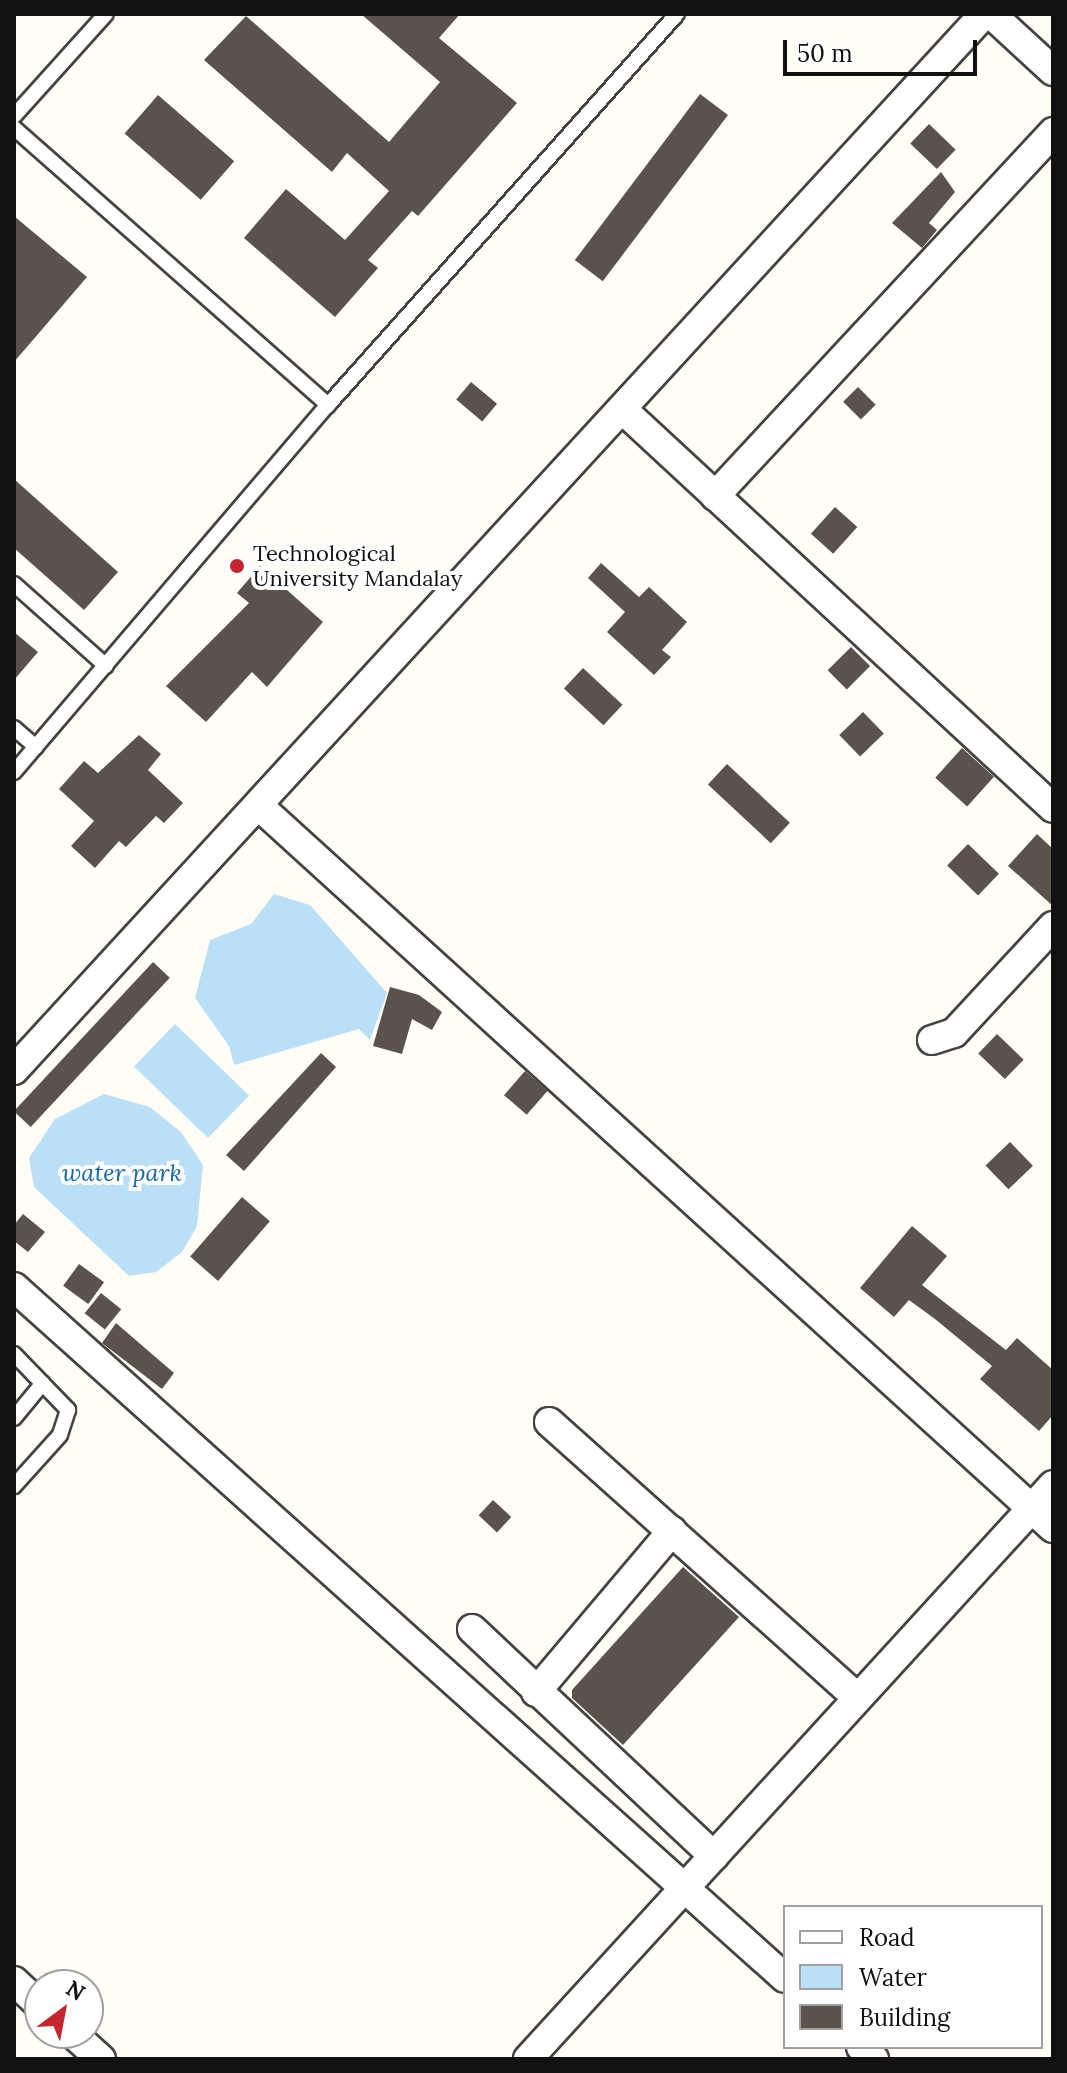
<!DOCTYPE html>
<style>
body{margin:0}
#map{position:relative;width:1067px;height:2073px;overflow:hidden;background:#fffdf5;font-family:Lora,serif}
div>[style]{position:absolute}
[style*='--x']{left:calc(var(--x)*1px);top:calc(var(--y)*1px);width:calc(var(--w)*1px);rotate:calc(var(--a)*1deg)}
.water>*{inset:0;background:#b9e0f7;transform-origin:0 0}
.building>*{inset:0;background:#5a524d;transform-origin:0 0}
.roads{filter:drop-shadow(2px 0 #444) drop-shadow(-2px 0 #444) drop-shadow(0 2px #444) drop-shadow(0 -2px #444)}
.service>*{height:14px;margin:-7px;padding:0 7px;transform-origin:7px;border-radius:7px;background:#fff}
.minor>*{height:28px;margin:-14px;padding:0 14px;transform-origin:14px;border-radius:14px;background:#fff}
.dots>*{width:22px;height:22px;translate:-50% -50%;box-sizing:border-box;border:4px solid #fff;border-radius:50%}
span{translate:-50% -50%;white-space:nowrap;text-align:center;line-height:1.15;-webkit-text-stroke:8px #fff;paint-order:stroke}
.poi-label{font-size:22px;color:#111}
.left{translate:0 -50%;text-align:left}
.water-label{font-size:24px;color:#1768a6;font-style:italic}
.frame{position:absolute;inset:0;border:16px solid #111;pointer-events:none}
.legend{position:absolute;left:783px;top:1905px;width:260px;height:144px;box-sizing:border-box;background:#fff;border:2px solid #a0a0a0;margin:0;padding:10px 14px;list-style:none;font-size:24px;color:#111}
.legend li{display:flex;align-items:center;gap:16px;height:40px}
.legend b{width:40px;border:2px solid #a0a0a0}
.north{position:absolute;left:24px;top:1969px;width:80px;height:80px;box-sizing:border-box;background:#fff;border:2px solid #a0a0a0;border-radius:50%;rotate:32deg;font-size:22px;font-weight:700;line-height:32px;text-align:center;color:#111}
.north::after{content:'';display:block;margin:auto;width:28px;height:36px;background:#c4262e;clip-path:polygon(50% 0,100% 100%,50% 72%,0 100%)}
.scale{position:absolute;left:783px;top:40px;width:194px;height:36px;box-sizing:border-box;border:4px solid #111;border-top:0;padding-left:10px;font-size:24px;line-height:28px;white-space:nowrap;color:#111;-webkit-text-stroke:6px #fff;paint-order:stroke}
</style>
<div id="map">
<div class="water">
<div style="clip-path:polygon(274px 894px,310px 905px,387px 993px,370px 1040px,359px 1029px,234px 1065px,229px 1046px,195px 998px,210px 940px,251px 924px)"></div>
<div style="left:175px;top:1024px;width:103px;height:59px;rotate:44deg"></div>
<div style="clip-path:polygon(104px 1094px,150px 1107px,181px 1132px,203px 1165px,197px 1226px,182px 1252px,156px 1272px,129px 1276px,34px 1187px,29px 1158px,55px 1119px)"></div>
</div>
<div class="building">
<div style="clip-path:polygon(361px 14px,460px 14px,439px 38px,517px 103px,418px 216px,412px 211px,368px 260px,378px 268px,335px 317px,244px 238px,286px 189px,345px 240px,389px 191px,347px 153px,332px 172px,204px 60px,246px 16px,389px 142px,440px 82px)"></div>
<div style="left:700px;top:94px;width:35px;height:208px;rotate:37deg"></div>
<div style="left:158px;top:95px;width:101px;height:51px;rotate:41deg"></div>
<div style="left:929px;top:124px;width:37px;height:27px;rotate:44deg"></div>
<div style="clip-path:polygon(941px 172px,955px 192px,929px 223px,937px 230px,922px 248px,892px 223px)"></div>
<div style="clip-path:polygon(14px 216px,87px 277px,14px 362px)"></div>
<div style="left:471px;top:382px;width:34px;height:23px;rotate:40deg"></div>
<div style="left:858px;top:387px;width:25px;height:21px;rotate:45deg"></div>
<div style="clip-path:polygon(14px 479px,118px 572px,84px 610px,14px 548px)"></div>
<div style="left:835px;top:507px;width:30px;height:36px;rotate:42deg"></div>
<div style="clip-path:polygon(601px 563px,639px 597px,649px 587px,687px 622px,662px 650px,671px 657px,654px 675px,607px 632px,625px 612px,588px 578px)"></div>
<div style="clip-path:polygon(260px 566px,323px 622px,267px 687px,252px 672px,206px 722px,166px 686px,249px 603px,237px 593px)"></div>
<div style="clip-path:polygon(14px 632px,38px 652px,14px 680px)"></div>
<div style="left:851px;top:647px;width:27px;height:33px;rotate:45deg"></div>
<div style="left:583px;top:668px;width:54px;height:28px;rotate:43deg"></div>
<div style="left:863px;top:712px;width:30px;height:33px;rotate:46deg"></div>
<div style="clip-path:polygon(139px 735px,161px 754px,148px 770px,183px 803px,164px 823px,156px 816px,126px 847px,119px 841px,95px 868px,71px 846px,94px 821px,59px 789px,84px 761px,98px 773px)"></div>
<div style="left:962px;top:748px;width:43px;height:40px;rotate:42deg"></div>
<div style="left:727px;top:764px;width:86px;height:28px;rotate:43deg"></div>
<div style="clip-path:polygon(1037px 834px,1053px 849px,1053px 906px,1008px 866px)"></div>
<div style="left:968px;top:844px;width:43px;height:30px;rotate:44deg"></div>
<div style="left:153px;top:962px;width:23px;height:204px;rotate:43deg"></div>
<div style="clip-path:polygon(390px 987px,419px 995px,442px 1012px,432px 1030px,412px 1019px,402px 1054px,373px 1046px)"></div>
<div style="left:997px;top:1034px;width:37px;height:27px;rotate:44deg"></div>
<div style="clip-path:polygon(321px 1053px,336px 1067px,244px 1171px,226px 1155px)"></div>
<div style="left:525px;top:1071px;width:30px;height:32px;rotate:41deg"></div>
<div style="left:1010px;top:1142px;width:33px;height:34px;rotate:46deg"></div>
<div style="left:242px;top:1197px;width:37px;height:79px;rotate:41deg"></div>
<div style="clip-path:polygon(23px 1214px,45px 1232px,28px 1252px,14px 1241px,14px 1225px)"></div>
<div style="clip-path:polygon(912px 1226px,947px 1256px,922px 1285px,1006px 1350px,1017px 1338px,1053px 1370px,1053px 1415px,1039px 1431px,980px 1379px,992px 1366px,935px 1319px,909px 1300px,894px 1317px,860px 1288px)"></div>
<div style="left:79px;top:1264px;width:31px;height:27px;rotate:36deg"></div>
<div style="left:101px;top:1293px;width:26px;height:26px;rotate:39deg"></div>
<div style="clip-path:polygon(116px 1323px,174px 1373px,162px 1389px,102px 1343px)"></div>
<div style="left:493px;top:1500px;width:25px;height:21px;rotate:43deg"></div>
<div style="clip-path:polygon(683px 1567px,739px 1617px,623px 1745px,572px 1698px,572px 1690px)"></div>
</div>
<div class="roads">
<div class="service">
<div style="--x:14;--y:116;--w:137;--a:-48"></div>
<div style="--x:14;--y:128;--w:419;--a:41.4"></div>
<div style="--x:14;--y:584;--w:123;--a:41.7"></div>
<div style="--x:14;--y:728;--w:29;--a:41"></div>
<div style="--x:14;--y:772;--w:483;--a:-49.5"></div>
<div style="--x:328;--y:405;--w:524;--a:-48.25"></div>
<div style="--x:14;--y:1354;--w:78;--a:46"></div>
<div style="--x:68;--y:1410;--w:26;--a:108"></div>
<div style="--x:60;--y:1435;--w:69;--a:132"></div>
<div style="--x:14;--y:1418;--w:45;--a:-50.4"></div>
</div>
<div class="minor">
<div style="--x:991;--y:14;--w:84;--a:42.6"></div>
<div style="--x:622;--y:409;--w:587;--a:42.79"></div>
<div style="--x:715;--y:496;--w:497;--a:-47.1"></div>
<div style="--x:259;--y:806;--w:1073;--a:42.28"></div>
<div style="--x:932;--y:1040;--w:23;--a:-18"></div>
<div style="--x:954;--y:1033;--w:146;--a:-47.2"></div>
<div style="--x:14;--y:1070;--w:1434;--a:-47.43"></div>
<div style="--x:14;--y:1287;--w:1035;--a:41.87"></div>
<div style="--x:549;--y:1422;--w:414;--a:41.8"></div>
<div style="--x:472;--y:1629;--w:332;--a:43.2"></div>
<div style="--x:536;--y:1692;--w:211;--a:-49.8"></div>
<div style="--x:14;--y:1981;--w:35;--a:43"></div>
<div style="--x:72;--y:2033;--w:39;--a:42"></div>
<div style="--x:861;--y:2047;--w:18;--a:43"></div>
<div style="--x:528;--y:2059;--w:778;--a:-47.55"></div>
</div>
</div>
<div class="dots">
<div style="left:237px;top:566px;background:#c4262e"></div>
</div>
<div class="poi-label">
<span class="left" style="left:253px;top:566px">Technological<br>University Mandalay</span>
</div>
<div class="water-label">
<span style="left:122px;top:1173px">water park</span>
</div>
<div class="frame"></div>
<ul class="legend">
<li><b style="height:10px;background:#fff"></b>Road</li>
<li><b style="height:22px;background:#b9e0f7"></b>Water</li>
<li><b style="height:22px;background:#5a524d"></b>Building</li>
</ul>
<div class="north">N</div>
<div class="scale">50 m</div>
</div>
